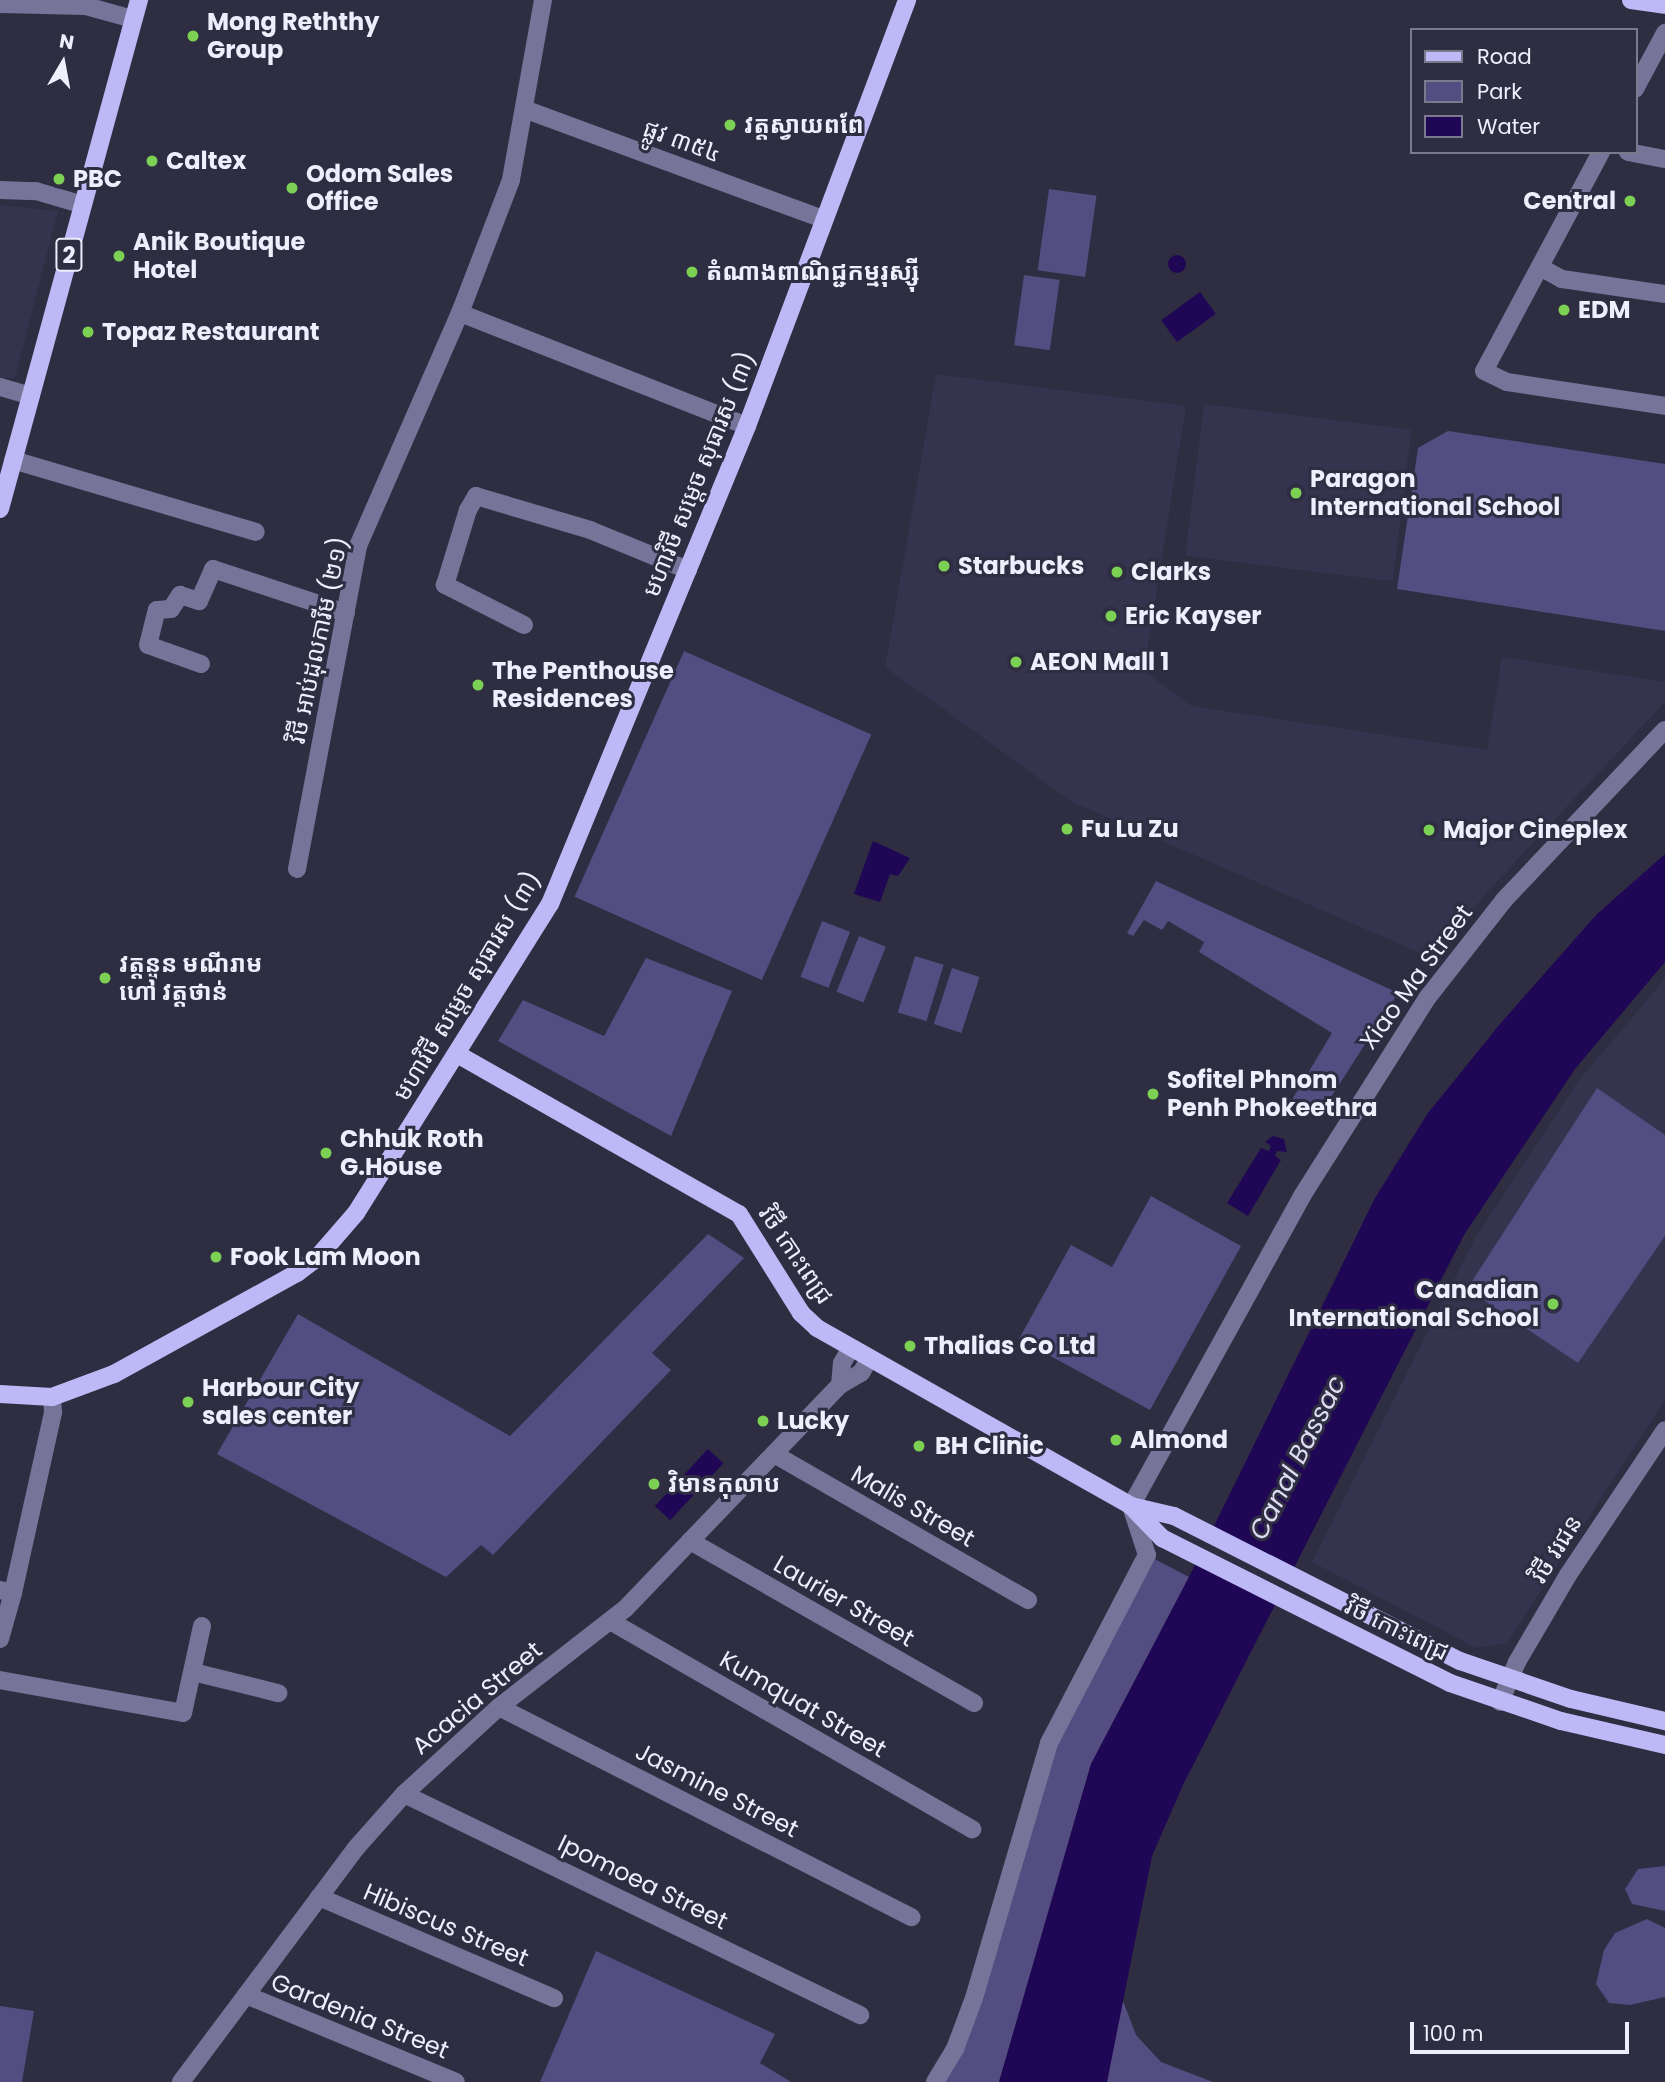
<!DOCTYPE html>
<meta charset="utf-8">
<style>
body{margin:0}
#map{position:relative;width:1665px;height:2082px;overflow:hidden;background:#2e2d41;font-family:Poppins,"Noto Sans Khmer",sans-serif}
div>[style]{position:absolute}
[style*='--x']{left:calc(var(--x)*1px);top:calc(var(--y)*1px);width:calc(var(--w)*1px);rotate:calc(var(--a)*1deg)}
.built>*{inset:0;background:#35334e;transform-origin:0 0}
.green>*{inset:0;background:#534d82;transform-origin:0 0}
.water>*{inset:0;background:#200756;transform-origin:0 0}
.round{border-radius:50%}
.pier>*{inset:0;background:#2e2d41;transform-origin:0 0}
.minor>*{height:18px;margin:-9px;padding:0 9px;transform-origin:9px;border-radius:9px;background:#767498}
.major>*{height:18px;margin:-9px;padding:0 9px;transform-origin:9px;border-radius:9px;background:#bdb9f6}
.dots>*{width:19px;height:19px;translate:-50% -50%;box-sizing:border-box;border:4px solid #2e2d41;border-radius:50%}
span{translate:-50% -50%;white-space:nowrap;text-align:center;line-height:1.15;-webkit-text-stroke:6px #2e2d41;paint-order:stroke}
.shield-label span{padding:2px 5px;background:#2e2d41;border:2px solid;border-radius:5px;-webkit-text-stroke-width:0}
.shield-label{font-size:23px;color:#eeeefc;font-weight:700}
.poi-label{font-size:24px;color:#eeeefc;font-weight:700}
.left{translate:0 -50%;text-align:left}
.right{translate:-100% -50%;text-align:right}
.street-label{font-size:24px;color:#eeeefc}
.water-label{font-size:26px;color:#dcdbf2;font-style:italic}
.legend{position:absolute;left:1410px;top:28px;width:228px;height:126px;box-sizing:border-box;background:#2e2d41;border:2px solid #7b7a8c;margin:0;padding:9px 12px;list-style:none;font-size:21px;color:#eeeefc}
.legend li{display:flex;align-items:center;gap:14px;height:35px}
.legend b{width:35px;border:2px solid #7b7a8c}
.north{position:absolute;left:28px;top:28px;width:70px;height:70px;-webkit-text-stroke:5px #2e2d41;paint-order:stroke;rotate:10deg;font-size:19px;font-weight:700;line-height:28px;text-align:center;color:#eeeefc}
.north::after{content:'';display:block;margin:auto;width:24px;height:32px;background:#eeeefc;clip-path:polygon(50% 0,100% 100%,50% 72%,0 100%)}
.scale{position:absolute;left:1410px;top:2022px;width:219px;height:32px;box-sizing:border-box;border:4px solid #eeeefc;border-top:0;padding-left:9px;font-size:21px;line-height:24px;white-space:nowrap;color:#eeeefc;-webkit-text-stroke:5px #2e2d41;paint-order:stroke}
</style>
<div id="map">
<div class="built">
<div style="clip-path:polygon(0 205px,58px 211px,15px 378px,0 378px)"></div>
<div style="clip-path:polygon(936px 374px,1186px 406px,1144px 671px,1192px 706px,1487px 750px,1502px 657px,1665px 682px,1665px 702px,1489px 890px,1434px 959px,1072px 802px,885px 667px)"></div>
<div style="left:1204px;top:404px;width:209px;height:153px;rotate:7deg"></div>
<div style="clip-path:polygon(1665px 979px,1665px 1400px,1507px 1643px,1476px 1648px,1312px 1562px,1474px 1240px,1578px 1081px)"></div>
</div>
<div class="green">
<div style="left:1049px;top:189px;width:48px;height:82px;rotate:8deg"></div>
<div style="left:1024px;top:275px;width:36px;height:71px;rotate:8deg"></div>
<div style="clip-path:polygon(1448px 431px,1665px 464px,1665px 631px,1397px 589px,1418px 448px)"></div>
<div style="left:684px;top:651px;width:205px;height:269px;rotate:24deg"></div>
<div style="clip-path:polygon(1156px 881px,1398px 993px,1317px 1119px,1290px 1103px,1332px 1033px,1199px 952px,1204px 942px,1168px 921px,1162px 930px,1144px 920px,1133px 936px,1127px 933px)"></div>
<div style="left:822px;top:921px;width:30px;height:60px;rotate:21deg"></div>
<div style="left:859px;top:936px;width:29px;height:60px;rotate:22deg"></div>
<div style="left:915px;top:956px;width:30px;height:59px;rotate:17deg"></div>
<div style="clip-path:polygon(646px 958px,732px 991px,671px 1136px,498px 1041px,523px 1000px,604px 1036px)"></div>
<div style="left:952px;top:968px;width:29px;height:59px;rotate:18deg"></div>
<div style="clip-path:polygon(1597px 1088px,1665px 1135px,1665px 1236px,1578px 1363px,1467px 1289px)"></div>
<div style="clip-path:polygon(1151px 1196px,1241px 1246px,1150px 1410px,1019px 1339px,1071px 1245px,1112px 1267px)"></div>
<div style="clip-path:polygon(708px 1234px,744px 1258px,652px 1353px,671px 1370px,493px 1555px,481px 1545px,446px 1577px,217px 1454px,298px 1314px,510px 1436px)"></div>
<div style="clip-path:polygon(1147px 1555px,1189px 1577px,1091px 1764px,999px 2082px,935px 2082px,955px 2049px,1049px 1743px)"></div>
<div style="clip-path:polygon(1665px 1866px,1665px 1911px,1632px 1904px,1625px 1889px,1638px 1869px)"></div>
<div style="clip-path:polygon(1647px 1919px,1665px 1928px,1665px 1997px,1630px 2005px,1609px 2003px,1596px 1984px,1604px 1950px,1615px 1933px)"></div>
<div style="clip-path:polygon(596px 1951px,775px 2034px,760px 2063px,791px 2082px,540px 2082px)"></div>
<div style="clip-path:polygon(1122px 1998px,1136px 2035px,1161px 2062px,1213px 2082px,1107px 2082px)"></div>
<div style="clip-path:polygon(0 2006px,34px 2011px,22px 2082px,0 2082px)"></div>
</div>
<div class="water">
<div class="round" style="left:1168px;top:255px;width:18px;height:18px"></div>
<div style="left:1200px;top:292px;width:27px;height:48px;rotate:54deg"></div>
<div style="clip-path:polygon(873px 841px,910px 858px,898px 876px,890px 874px,880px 902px,854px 894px)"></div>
<div style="clip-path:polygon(1665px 854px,1665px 962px,1575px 1069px,1464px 1235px,1183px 1785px,1152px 1856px,1107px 2082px,999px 2082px,1091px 1764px,1189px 1577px,1375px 1198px,1428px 1113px,1500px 1024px,1597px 914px)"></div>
<div style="clip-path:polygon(1273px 1136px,1284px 1139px,1287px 1152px,1277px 1151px,1275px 1156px,1281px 1160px,1248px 1216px,1227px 1203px,1261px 1148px,1269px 1151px,1271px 1146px,1265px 1142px)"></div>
<div style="left:708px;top:1449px;width:21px;height:78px;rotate:43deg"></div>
</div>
<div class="pier">
<div style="left:1210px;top:1526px;width:96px;height:39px;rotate:27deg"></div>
</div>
<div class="minor">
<div style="--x:543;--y:0;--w:183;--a:100.1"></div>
<div style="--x:511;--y:180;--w:142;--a:111"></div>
<div style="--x:460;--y:313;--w:308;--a:21.5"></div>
<div style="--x:0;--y:4;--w:86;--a:1.3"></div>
<div style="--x:86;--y:6;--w:49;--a:15.5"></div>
<div style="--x:1635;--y:89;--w:64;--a:-61.8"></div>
<div style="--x:524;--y:109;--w:319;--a:20.2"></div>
<div style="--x:1601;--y:152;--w:248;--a:118.1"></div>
<div style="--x:1484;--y:371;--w:25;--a:26"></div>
<div style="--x:1507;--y:382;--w:160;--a:8.6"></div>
<div style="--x:1628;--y:152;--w:38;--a:11"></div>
<div style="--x:0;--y:190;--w:36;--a:2"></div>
<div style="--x:36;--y:191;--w:49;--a:16.6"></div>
<div style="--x:1540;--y:267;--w:25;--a:29"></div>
<div style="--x:1562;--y:279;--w:104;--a:8.3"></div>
<div style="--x:0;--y:387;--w:32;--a:16"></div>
<div style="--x:13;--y:460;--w:253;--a:16.5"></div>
<div style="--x:524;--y:625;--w:89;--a:-153.1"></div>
<div style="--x:445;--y:585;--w:78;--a:-73"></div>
<div style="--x:468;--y:510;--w:16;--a:-60"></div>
<div style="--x:476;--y:496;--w:119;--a:16.6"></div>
<div style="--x:590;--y:530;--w:106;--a:22.2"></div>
<div style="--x:201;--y:664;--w:56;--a:-160.3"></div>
<div style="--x:148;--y:645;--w:36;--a:-76"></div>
<div style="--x:157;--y:610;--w:14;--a:-4"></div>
<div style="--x:171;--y:609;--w:17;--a:-57"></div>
<div style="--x:180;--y:595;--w:20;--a:18"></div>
<div style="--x:199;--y:601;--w:35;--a:-66"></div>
<div style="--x:213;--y:569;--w:140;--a:18.3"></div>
<div style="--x:297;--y:869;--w:329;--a:-79.3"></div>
<div style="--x:358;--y:546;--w:254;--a:-66.4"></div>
<div style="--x:840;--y:1385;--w:22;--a:-85"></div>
<div style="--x:842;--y:1363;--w:17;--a:-59"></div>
<div style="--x:774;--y:1454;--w:293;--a:29.9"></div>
<div style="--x:690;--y:1541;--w:327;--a:29.7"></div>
<div style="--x:0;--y:1590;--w:13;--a:13"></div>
<div style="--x:13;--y:1593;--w:185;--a:-77.5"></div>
<div style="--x:53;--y:1412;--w:15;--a:-94"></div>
<div style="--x:610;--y:1621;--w:418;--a:29.9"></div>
<div style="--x:0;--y:1639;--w:48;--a:-74.2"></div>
<div style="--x:193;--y:1672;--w:88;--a:13.9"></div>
<div style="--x:0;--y:1680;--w:186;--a:10.2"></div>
<div style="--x:183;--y:1713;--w:89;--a:-77.7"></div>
<div style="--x:1500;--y:1702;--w:43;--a:-67"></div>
<div style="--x:1517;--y:1662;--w:101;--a:-59.6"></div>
<div style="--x:1568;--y:1575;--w:174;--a:-56.2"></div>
<div style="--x:499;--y:1707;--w:463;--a:27"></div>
<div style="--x:404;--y:1794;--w:507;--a:25.86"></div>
<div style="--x:319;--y:1897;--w:256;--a:23.3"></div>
<div style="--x:246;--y:1995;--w:227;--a:22.5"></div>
<div style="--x:181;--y:2082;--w:292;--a:-53.2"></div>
<div style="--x:356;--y:1848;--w:72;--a:-48.4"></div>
<div style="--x:404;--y:1794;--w:129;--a:-42.5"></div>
<div style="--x:499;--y:1707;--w:160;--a:-37.9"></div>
<div style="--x:625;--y:1609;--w:310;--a:-46.2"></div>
<div style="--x:840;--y:1385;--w:24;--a:-30"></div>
<div style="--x:861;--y:1373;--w:16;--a:-60"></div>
<div style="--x:935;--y:2082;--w:39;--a:-59"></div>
<div style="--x:955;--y:2049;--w:54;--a:-69.6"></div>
<div style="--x:974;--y:1998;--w:266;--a:-73.6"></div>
<div style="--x:1049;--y:1743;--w:212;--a:-62.5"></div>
<div style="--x:1147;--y:1555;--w:52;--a:-108.1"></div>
<div style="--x:1131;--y:1506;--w:354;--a:-61.1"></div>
<div style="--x:1302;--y:1196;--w:236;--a:-57.7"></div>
<div style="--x:1428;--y:997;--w:123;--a:-51.9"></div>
<div style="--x:1504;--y:900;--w:234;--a:-46.6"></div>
</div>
<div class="major">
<div style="--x:1631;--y:0;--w:34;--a:8"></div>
<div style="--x:0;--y:509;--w:528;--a:-74.73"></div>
<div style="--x:457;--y:1054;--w:324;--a:29.6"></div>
<div style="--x:739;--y:1214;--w:117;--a:57.9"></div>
<div style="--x:801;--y:1313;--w:22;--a:43"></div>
<div style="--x:817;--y:1328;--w:361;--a:29.5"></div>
<div style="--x:1131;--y:1506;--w:45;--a:45.9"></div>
<div style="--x:1162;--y:1538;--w:322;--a:26.7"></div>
<div style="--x:1450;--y:1683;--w:117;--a:18.9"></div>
<div style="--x:1561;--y:1721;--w:107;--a:13"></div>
<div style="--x:0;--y:1394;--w:52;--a:3.3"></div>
<div style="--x:52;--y:1397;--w:66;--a:-20.4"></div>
<div style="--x:114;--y:1374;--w:209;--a:-28.9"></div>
<div style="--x:297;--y:1273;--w:25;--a:-37"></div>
<div style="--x:317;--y:1258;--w:60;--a:-49.1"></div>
<div style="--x:356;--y:1213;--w:365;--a:-57.9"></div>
<div style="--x:550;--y:904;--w:517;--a:-67.6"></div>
<div style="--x:747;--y:426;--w:455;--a:-69.4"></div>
<div style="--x:1131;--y:1506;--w:44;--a:13.1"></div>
<div style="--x:1174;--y:1516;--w:321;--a:26.9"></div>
<div style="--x:1460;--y:1661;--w:117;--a:18.9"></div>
<div style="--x:1571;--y:1699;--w:97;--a:13.2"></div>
</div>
<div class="dots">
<div style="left:193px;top:36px;background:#7cd155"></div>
<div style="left:730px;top:125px;background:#7cd155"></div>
<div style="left:152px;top:161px;background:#7cd155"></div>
<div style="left:59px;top:179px;background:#7cd155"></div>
<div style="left:292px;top:188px;background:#7cd155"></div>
<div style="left:1630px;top:201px;background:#7cd155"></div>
<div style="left:119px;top:256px;background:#7cd155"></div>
<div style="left:692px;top:272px;background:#7cd155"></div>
<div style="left:1564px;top:310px;background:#7cd155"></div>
<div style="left:88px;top:332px;background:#7cd155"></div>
<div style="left:1296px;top:493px;background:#7cd155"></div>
<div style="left:944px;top:566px;background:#7cd155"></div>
<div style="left:1117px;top:572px;background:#7cd155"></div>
<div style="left:1111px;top:616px;background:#7cd155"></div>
<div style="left:1016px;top:662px;background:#7cd155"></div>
<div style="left:478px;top:685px;background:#7cd155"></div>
<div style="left:1067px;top:829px;background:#7cd155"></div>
<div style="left:1429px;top:830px;background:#7cd155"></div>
<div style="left:105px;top:978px;background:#7cd155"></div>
<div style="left:1153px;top:1094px;background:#7cd155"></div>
<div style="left:326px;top:1153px;background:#7cd155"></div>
<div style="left:216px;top:1257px;background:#7cd155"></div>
<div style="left:1553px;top:1304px;background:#7cd155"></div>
<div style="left:910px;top:1346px;background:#7cd155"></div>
<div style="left:188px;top:1402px;background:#7cd155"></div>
<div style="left:763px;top:1421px;background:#7cd155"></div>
<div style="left:1116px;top:1440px;background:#7cd155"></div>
<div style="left:919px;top:1446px;background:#7cd155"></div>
<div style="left:654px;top:1484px;background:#7cd155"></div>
</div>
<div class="shield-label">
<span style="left:69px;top:255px">2</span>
</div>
<div class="poi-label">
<span class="left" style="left:207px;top:36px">Mong Reththy<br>Group</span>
<span class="left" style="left:744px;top:125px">វត្តស្វាយពពែ</span>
<span class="left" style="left:166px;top:161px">Caltex</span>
<span class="left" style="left:306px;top:188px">Odom Sales<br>Office</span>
<span class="left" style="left:73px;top:179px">PBC</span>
<span class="right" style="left:1616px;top:201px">Central</span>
<span class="left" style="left:133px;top:256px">Anik Boutique<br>Hotel</span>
<span class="left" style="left:706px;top:272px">តំណាងពាណិជ្ជកម្មរុស្ស៊ី</span>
<span class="left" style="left:1578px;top:310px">EDM</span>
<span class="left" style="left:102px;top:332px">Topaz Restaurant</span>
<span class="left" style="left:1310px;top:493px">Paragon<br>International School</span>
<span class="left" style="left:958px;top:566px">Starbucks</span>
<span class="left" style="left:1131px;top:572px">Clarks</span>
<span class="left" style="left:1125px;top:616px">Eric Kayser</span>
<span class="left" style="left:1030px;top:662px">AEON Mall 1</span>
<span class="left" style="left:492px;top:685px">The Penthouse<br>Residences</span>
<span class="left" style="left:1081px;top:829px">Fu Lu Zu</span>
<span class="left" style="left:1443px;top:830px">Major Cineplex</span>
<span class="left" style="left:119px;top:978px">វត្តនួន មណីរាម<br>ហៅ វត្តថាន់</span>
<span class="left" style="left:1167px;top:1094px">Sofitel Phnom<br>Penh Phokeethra</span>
<span class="left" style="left:340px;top:1153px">Chhuk Roth<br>G.House</span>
<span class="left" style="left:230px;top:1257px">Fook Lam Moon</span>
<span class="right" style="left:1539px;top:1304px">Canadian<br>International School</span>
<span class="left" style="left:924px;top:1346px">Thalias Co Ltd</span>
<span class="left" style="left:202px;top:1402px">Harbour City<br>sales center</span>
<span class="left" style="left:777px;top:1421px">Lucky</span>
<span class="left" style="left:1130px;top:1440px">Almond</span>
<span class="left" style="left:935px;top:1446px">BH Clinic</span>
<span class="left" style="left:668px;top:1484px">វិមានកុលាប</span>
</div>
<div class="street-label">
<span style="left:682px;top:141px;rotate:20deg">ផ្លូវ ៣៥៤</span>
<span style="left:699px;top:474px;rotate:-68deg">មហាវិថី សម្តេច សុធារស (៣)</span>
<span style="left:318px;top:640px;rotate:-78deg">វិថី អាប់ដុលការីម (២១)</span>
<span style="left:1416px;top:977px;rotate:-54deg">Xiao Ma Street</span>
<span style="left:467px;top:986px;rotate:-59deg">មហាវិថី សម្តេច សុធារស (៣)</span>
<span style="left:796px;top:1255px;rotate:56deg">វិថី កោះពេជ្រ</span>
<span style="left:913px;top:1506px;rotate:30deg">Malis Street</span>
<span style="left:1556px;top:1549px;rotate:-58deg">វិថី វរជន</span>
<span style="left:844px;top:1601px;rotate:30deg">Laurier Street</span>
<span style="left:1397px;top:1629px;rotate:26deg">វិថី កោះពេជ្រ</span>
<span style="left:477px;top:1698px;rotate:-40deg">Acacia Street</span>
<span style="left:803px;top:1704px;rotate:30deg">Kumquat Street</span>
<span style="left:717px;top:1790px;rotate:27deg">Jasmine Street</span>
<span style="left:643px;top:1882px;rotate:26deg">Ipomoea Street</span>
<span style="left:446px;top:1925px;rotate:23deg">Hibiscus Street</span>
<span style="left:360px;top:2016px;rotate:22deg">Gardenia Street</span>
</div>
<div class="water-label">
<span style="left:1298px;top:1458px;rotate:-63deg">Canal Bassac</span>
</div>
<ul class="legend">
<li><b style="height:9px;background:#bdb9f6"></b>Road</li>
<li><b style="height:19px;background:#534d82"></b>Park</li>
<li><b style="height:19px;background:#200756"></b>Water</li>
</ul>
<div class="north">N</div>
<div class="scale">100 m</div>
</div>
